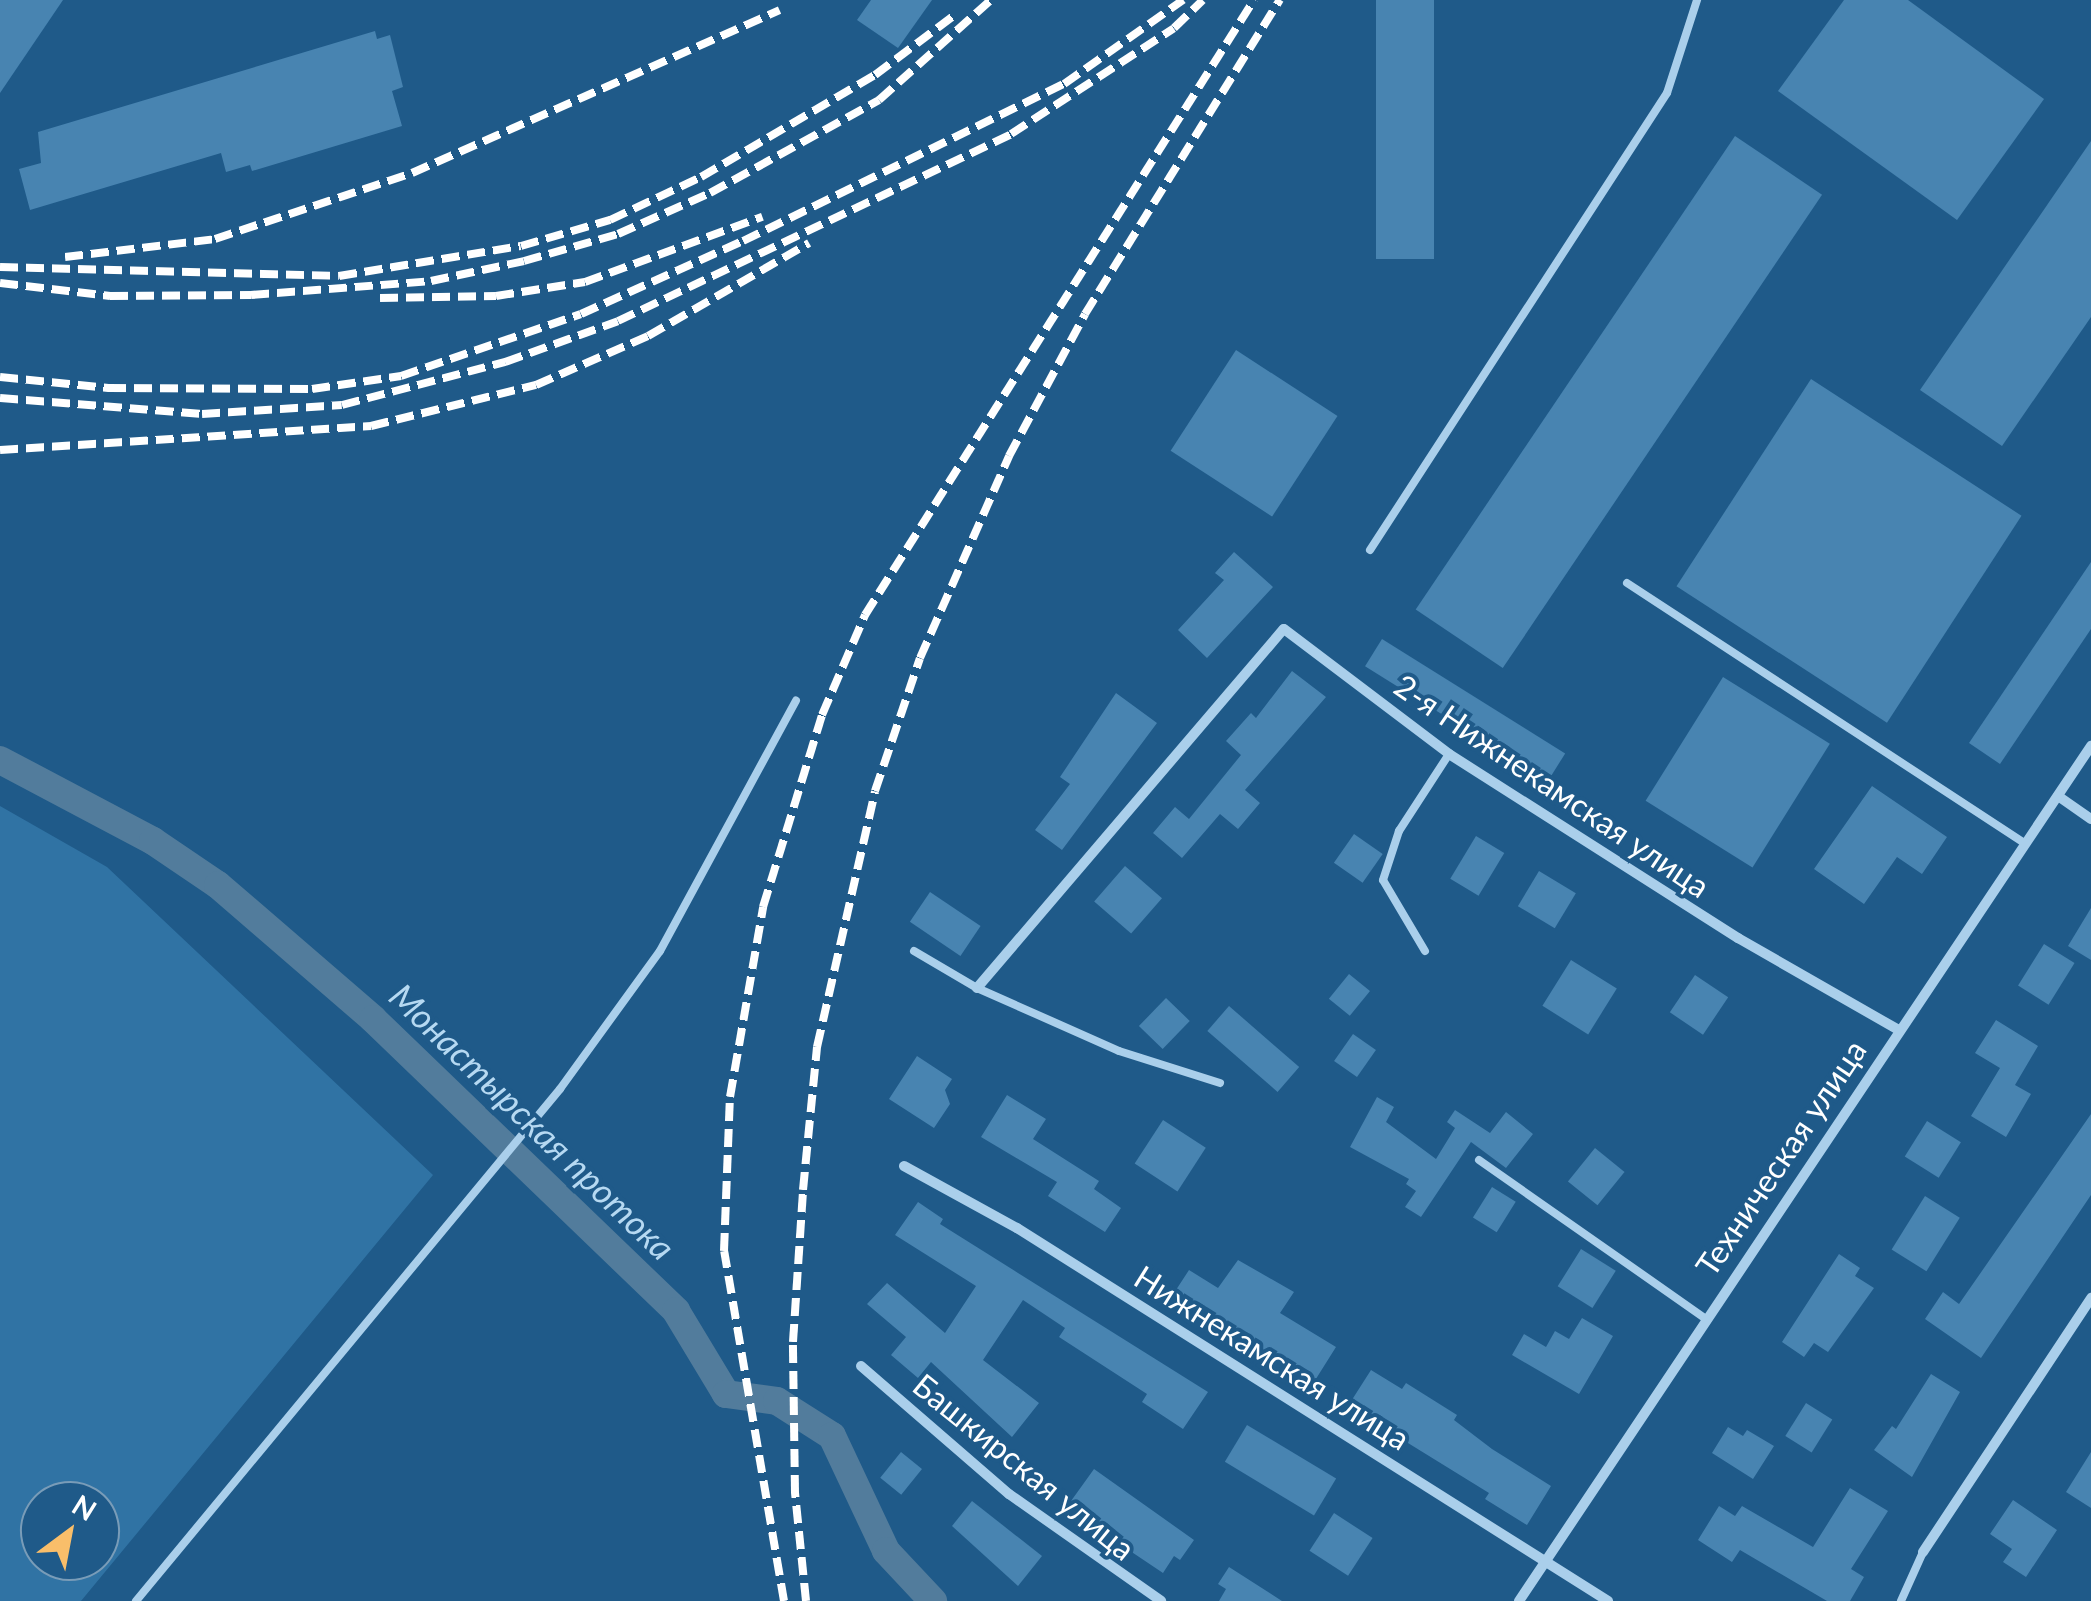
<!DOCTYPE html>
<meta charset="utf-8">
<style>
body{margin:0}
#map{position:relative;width:2091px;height:1601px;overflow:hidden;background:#1f5a89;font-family:Lato,sans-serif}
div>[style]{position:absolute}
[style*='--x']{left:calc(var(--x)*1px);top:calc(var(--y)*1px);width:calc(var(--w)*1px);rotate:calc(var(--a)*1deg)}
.green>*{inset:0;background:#3073a4}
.canal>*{height:28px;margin:-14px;padding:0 14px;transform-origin:14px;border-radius:14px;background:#527c9c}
.building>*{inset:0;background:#4884b1;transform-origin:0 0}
.service>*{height:8px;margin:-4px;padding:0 4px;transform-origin:4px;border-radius:4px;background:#aacfeb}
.minor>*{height:10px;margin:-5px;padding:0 5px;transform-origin:5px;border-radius:5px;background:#aacfeb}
.rail>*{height:8px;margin-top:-4px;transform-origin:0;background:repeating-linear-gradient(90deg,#fff 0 18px,transparent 0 26px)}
span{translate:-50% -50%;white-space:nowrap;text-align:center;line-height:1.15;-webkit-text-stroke:8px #1f5a89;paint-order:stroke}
.street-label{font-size:32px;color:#fff}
.water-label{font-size:35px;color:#b6d9f2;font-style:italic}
.north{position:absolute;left:20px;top:1481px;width:100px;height:100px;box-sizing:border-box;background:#1f5a89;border:2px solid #799cb8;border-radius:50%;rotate:32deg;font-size:28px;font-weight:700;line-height:40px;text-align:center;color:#fff}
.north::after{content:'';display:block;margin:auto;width:35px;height:45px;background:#f9be6a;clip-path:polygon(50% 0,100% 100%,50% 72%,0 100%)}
</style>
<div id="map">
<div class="green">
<div style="clip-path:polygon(evenodd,0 806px,107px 867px,433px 1175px,81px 1601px,0 1601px,0 806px,40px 1501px,100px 1501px,100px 1561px,40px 1561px,40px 1501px)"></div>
</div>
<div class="canal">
<div style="--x:0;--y:760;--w:173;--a:27.9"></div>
<div style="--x:153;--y:841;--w:78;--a:34.1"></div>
<div style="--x:218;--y:885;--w:205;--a:40.8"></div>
<div style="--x:373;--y:1019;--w:421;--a:43.9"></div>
<div style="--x:676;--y:1311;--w:97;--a:58.9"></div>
<div style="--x:726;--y:1394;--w:51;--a:7.8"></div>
<div style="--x:777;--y:1401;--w:65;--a:32.5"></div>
<div style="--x:832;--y:1436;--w:127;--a:64.8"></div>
<div style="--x:886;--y:1551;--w:69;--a:46.8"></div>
</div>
<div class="building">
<div style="clip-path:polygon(0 0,63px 0,0 93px)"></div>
<div style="clip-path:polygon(871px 0,932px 0,898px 48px,857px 20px)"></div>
<div style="left:1376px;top:0;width:58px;height:259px"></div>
<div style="clip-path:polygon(1844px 0,1908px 0,2044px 99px,1957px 220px,1778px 91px)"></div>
<div style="clip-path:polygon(375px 31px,377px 39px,390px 35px,403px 87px,392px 91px,402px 126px,252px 171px,250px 165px,226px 172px,221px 153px,30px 210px,19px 169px,41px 163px,38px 132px)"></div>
<div style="left:1735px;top:136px;width:105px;height:571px;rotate:34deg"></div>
<div style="clip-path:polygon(2091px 141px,2091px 317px,2002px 446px,1920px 390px)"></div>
<div style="left:1236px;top:350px;width:121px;height:120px;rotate:33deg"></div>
<div style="left:1811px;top:379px;width:251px;height:247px;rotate:33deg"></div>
<div style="clip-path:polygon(1234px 552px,1273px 587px,1207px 658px,1178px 630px,1224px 580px,1215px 573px)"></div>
<div style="clip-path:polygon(2091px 562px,2091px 629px,2000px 764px,1969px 743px)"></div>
<div style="left:1382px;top:639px;width:216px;height:32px;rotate:32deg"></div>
<div style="clip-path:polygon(1292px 671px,1326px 697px,1245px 790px,1260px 803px,1238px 829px,1220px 814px,1182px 858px,1153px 833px,1175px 807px,1189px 819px,1241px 755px,1226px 741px,1251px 713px,1256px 718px)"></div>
<div style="left:1723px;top:677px;width:126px;height:146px;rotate:32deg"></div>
<div style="clip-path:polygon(1116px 693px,1157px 723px,1062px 850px,1035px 830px,1070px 784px,1060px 777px)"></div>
<div style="clip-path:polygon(1872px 786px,1947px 837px,1922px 874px,1897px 857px,1864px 904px,1814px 869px)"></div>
<div style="left:1354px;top:834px;width:35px;height:35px;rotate:35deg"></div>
<div style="left:1476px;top:836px;width:33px;height:50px;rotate:31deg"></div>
<div style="left:1125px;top:866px;width:49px;height:47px;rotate:41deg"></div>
<div style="left:1539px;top:871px;width:43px;height:41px;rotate:31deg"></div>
<div style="left:930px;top:892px;width:61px;height:36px;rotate:34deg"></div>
<div style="clip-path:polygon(2091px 908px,2091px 960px,2068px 946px)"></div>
<div style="left:2044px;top:944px;width:36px;height:49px;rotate:32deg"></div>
<div style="left:1571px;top:960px;width:54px;height:54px;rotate:32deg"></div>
<div style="left:1349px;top:974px;width:27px;height:32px;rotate:39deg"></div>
<div style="left:1695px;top:975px;width:40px;height:45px;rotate:34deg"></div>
<div style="left:1166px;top:998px;width:33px;height:39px;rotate:44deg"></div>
<div style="left:1229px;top:1006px;width:93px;height:33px;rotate:41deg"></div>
<div style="clip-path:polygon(1996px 1020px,2038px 1046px,2015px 1085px,2031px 1094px,2006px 1137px,1971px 1116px,2000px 1068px,1975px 1053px)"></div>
<div style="left:1353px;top:1034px;width:28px;height:33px;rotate:35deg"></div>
<div style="clip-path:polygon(917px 1056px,952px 1079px,945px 1090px,950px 1104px,934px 1128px,889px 1099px)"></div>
<div style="clip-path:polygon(1007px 1095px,1046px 1119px,1033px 1139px,1099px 1181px,1094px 1189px,1121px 1208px,1105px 1232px,1048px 1196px,1057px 1182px,981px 1137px)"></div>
<div style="clip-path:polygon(1377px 1097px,1394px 1107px,1386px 1122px,1436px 1159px,1455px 1128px,1447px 1122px,1455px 1110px,1490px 1133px,1506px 1112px,1533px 1134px,1506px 1168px,1471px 1142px,1421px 1217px,1405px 1207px,1416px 1191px,1406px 1184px,1409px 1179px,1350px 1147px)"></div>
<div style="clip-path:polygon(2091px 1114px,2091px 1195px,1981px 1358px,1925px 1319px,1943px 1292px,1959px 1304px)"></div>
<div style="left:1163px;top:1120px;width:51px;height:52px;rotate:33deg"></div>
<div style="left:1927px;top:1121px;width:40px;height:42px;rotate:32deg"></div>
<div style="left:1595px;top:1148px;width:38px;height:43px;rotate:39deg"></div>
<div style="left:1492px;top:1187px;width:28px;height:36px;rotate:32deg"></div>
<div style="left:1925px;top:1196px;width:41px;height:63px;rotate:32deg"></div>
<div style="clip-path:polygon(918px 1202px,943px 1219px,940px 1224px,1208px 1392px,1183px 1429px,1142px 1402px,1147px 1394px,1059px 1337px,1065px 1328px,1023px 1300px,983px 1360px,1039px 1403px,1012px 1437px,931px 1362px,918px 1378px,891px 1355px,906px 1337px,867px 1304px,887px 1283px,945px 1333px,976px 1286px,895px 1235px)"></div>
<div style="left:1581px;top:1249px;width:41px;height:44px;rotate:32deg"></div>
<div style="clip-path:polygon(1839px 1254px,1860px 1268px,1855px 1276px,1874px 1288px,1828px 1352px,1814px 1343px,1804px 1357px,1782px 1342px)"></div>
<div style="clip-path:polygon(1238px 1260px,1294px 1292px,1280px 1313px,1336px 1347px,1314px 1382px,1174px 1293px,1189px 1270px,1218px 1288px)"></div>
<div style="clip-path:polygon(1582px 1318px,1613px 1336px,1579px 1394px,1512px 1355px,1524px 1334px,1546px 1347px,1555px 1331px,1569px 1339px)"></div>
<div style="clip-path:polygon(1371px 1370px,1402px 1389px,1406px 1383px,1457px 1415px,1454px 1420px,1492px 1449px,1551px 1486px,1527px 1525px,1485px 1499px,1489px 1493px,1348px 1406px)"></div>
<div style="clip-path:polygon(1931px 1374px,1960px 1392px,1912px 1477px,1874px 1450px,1892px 1426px,1896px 1429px)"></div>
<div style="left:1806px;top:1403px;width:31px;height:39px;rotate:32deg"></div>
<div style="left:1247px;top:1425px;width:104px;height:43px;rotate:31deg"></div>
<div style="clip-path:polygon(1728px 1427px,1743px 1436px,1747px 1430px,1774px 1446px,1753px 1479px,1712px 1453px)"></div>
<div style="left:901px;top:1452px;width:27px;height:33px;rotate:39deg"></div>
<div style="clip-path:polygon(2091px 1452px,2091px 1508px,2066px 1492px)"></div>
<div style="clip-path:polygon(1094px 1469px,1194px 1540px,1180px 1560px,1174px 1556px,1163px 1573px,1066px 1508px)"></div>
<div style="clip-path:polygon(1850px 1488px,1888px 1511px,1851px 1569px,1864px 1577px,1850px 1601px,1827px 1601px,1740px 1550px,1732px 1562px,1698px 1540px,1719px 1506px,1735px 1516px,1742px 1506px,1813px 1547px)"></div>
<div style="clip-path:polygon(2013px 1500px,2057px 1530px,2026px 1577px,2003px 1562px,2012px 1549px,1990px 1534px)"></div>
<div style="clip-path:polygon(972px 1501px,1042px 1556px,1018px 1586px,952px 1526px)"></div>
<div style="left:1334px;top:1513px;width:46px;height:45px;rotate:33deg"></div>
<div style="clip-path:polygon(1229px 1567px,1282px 1601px,1219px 1601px,1226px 1589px,1218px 1584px)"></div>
</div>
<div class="service">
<div style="--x:1370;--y:550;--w:545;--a:-56.98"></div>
<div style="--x:1667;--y:93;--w:98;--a:-72.1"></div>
<div style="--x:1627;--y:583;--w:475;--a:33.2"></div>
<div style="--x:914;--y:951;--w:73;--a:30.4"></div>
<div style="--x:977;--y:988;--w:155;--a:23.9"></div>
<div style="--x:1119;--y:1051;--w:106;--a:17.6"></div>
<div style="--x:1425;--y:951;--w:82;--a:-120.6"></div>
<div style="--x:1383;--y:880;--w:52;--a:-71.9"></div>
<div style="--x:1399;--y:831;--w:92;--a:-57"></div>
<div style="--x:1479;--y:1160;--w:274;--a:35"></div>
<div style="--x:136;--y:1601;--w:665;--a:-50.37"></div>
<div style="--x:560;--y:1089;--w:170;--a:-54.1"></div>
<div style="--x:660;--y:951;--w:285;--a:-61.5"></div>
<div style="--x:1901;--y:1601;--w:54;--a:-65.8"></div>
</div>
<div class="minor">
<div style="--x:2058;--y:796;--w:40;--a:34.9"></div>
<div style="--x:977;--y:988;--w:472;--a:-49.5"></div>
<div style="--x:1284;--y:629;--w:207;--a:37.1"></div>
<div style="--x:1449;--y:754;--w:343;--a:32.5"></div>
<div style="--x:1738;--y:938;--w:183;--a:29.8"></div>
<div style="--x:904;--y:1166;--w:129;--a:28.8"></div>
<div style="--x:1017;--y:1228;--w:699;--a:32.26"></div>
<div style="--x:861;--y:1366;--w:196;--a:40.9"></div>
<div style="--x:1009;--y:1494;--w:186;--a:35.1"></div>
<div style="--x:1923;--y:1552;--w:305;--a:-56.5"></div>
<div style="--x:1519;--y:1601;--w:1029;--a:-56.22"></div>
</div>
<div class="rail">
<div style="--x:65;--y:257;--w:151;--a:-6.8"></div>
<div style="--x:215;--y:239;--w:208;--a:-18.5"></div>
<div style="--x:412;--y:173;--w:402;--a:-23.9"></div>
<div style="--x:0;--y:267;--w:339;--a:1.5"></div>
<div style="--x:339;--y:276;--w:184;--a:-9.4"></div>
<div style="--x:521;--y:246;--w:93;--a:-16.3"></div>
<div style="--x:610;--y:220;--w:101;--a:-25.3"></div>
<div style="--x:701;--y:177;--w:202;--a:-30.4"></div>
<div style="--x:875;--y:75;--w:101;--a:-37"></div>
<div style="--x:0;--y:283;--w:111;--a:6.7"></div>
<div style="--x:110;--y:296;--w:141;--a:-0.4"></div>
<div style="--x:251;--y:295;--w:181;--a:-4.4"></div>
<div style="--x:431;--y:281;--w:95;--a:-12.1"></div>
<div style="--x:524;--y:261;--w:98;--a:-16"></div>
<div style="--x:618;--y:234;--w:101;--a:-24"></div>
<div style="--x:710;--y:193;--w:193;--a:-28.8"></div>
<div style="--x:879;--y:100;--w:150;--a:-41.8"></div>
<div style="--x:380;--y:298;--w:116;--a:-1"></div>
<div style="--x:496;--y:296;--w:90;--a:-8.9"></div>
<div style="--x:585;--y:282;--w:189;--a:-20.2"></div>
<div style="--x:0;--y:377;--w:109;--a:5.8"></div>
<div style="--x:108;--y:388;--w:204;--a:0.3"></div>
<div style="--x:312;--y:389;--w:90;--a:-8.3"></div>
<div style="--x:401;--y:376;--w:190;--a:-19"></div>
<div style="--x:581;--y:314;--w:178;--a:-24.3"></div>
<div style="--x:743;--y:241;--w:357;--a:-26.1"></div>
<div style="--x:1064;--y:84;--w:146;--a:-35.2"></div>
<div style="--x:0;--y:398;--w:203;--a:4.5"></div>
<div style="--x:202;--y:414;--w:140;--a:-3.7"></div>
<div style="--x:342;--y:405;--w:169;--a:-14.8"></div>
<div style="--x:505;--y:362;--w:120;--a:-19.9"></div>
<div style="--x:618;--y:321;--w:435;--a:-25.4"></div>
<div style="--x:1011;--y:134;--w:194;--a:-33"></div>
<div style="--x:1174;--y:28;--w:40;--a:-44"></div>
<div style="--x:0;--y:450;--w:372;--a:-3.7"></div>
<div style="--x:371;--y:426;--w:170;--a:-14"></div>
<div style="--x:536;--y:385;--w:122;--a:-23.6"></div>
<div style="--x:648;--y:336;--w:186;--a:-30"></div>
<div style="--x:784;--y:1601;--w:355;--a:-99.7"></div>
<div style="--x:724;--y:1251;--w:154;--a:-87.8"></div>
<div style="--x:730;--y:1097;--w:193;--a:-80.1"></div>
<div style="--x:763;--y:907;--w:201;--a:-72.9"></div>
<div style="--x:822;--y:715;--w:109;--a:-66.7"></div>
<div style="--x:865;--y:615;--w:728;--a:-57.69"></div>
<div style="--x:806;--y:1601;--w:109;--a:-95.8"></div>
<div style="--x:795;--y:1493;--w:151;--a:-90.8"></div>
<div style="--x:793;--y:1342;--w:152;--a:-86.2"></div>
<div style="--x:803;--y:1190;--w:144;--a:-84.4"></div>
<div style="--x:817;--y:1047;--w:262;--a:-77.2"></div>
<div style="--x:875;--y:791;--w:140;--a:-71.3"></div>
<div style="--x:920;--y:658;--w:221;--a:-66.2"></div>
<div style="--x:1009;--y:456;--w:161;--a:-61.8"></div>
<div style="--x:1085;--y:314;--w:370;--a:-58.2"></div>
</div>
<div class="street-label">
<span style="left:1552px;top:786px;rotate:34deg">2-я Нижнекамская улица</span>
<span style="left:1781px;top:1158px;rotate:-56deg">Техническая улица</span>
<span style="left:1272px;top:1358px;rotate:32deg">Нижнекамская улица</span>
<span style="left:1024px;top:1467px;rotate:39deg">Башкирская улица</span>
</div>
<div class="water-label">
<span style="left:533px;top:1121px;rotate:44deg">Монастырская протока</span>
</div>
<div class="north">N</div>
</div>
